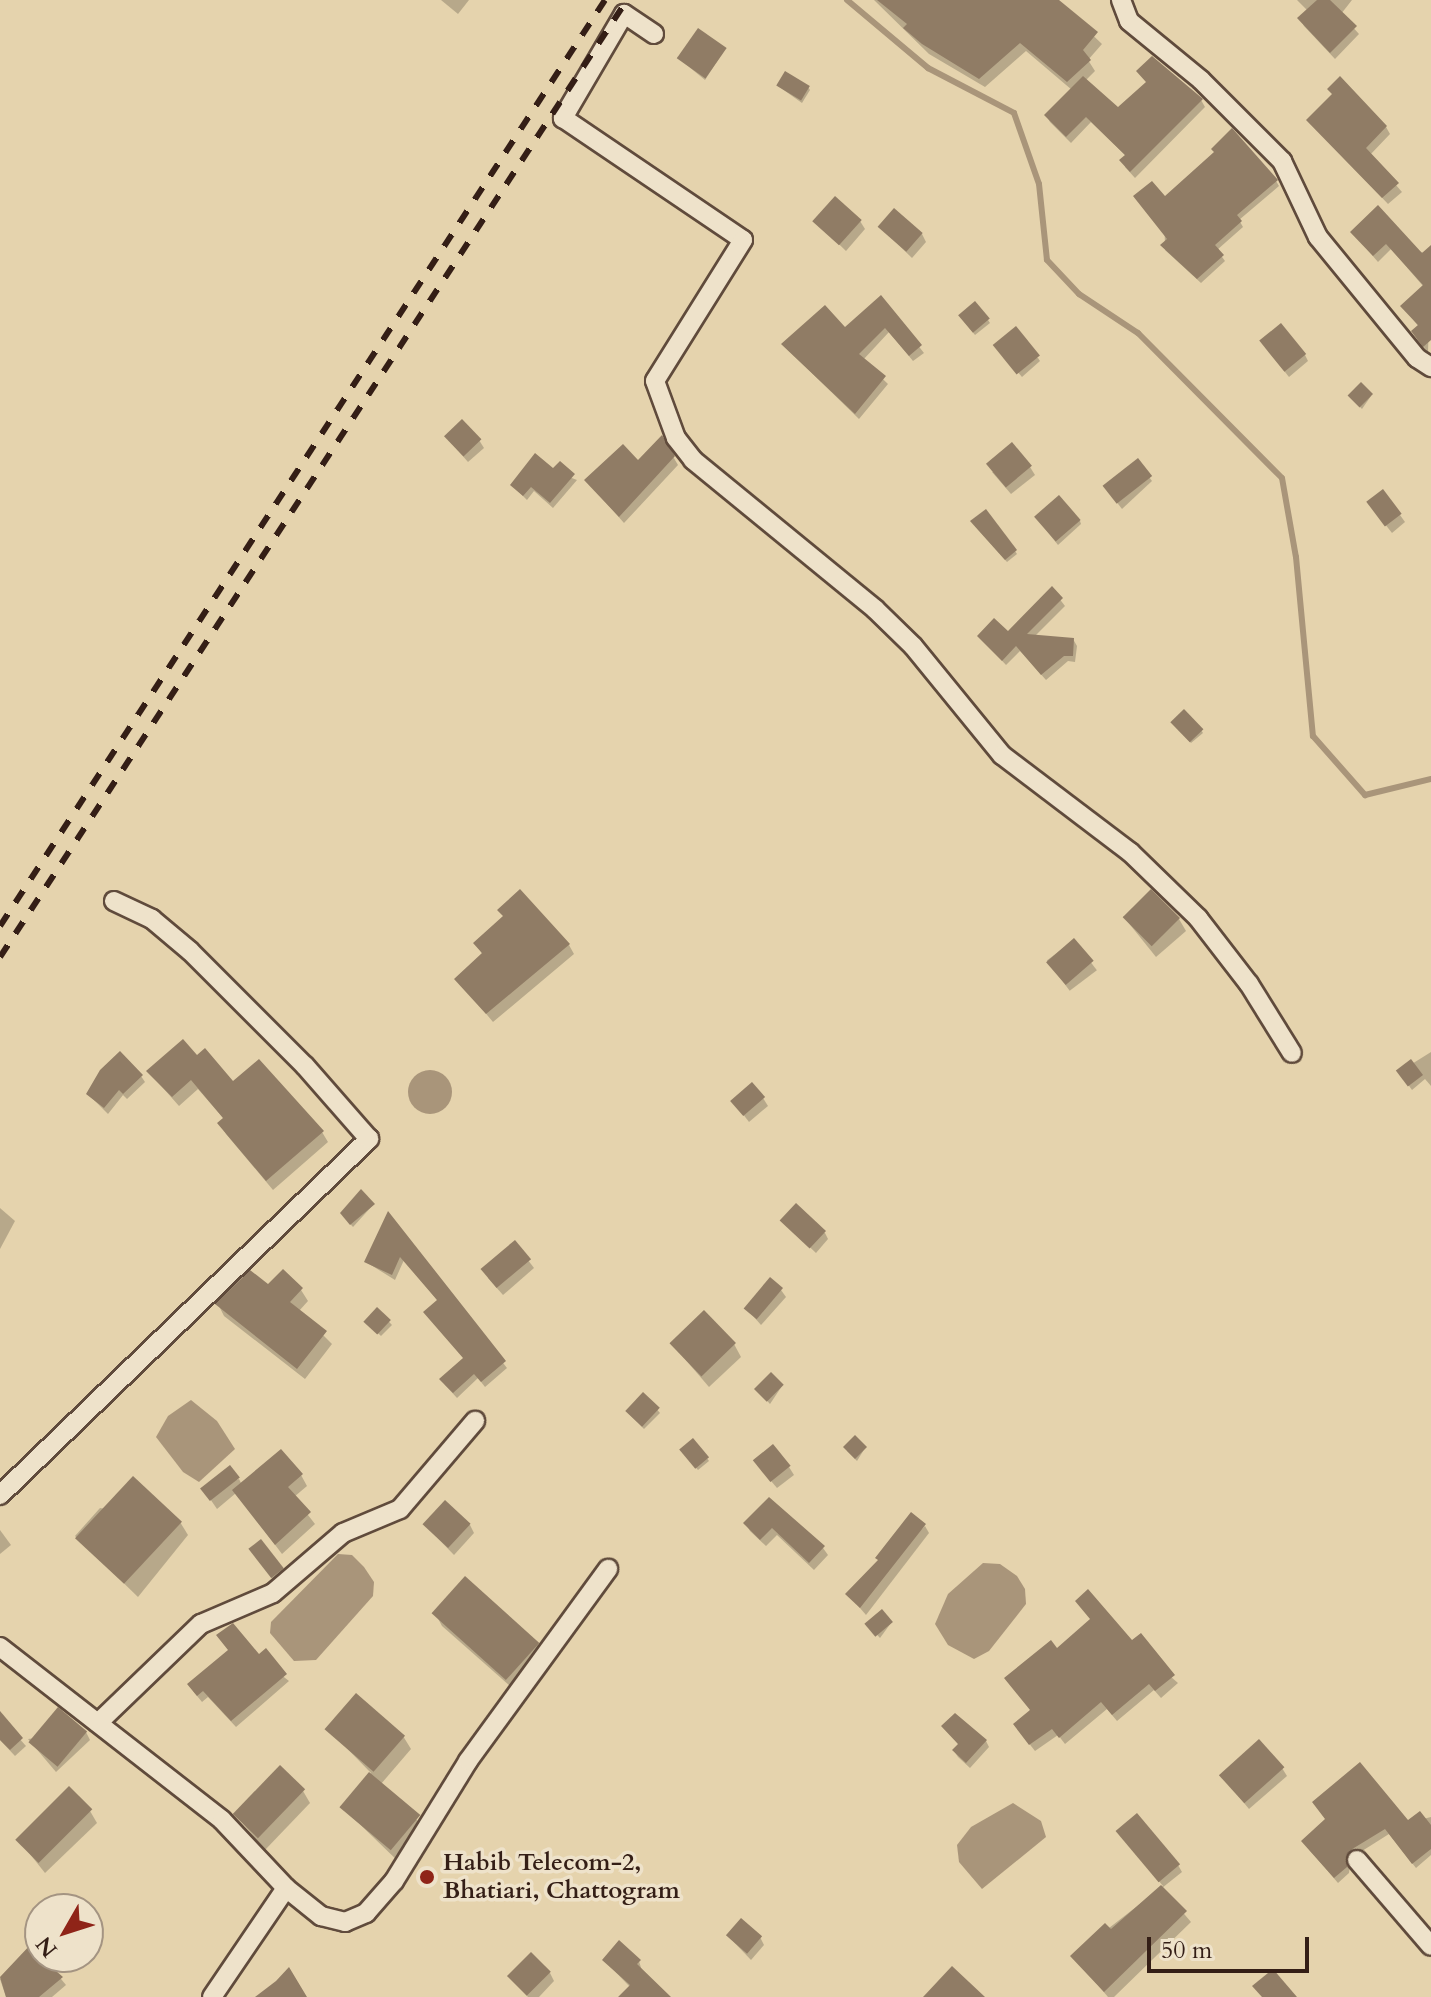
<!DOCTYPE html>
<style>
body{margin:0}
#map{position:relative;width:1431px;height:1997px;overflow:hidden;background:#e5d3ad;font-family:Cardo,serif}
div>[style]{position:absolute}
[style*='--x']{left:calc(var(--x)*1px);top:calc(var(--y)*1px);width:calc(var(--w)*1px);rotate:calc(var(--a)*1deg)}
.water>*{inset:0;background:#a9957a}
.round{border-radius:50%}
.shadow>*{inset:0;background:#0003;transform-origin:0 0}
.stream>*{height:6px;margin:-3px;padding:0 3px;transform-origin:3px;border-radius:3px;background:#a9957a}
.building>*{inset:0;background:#907c65;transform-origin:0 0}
.roads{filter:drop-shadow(2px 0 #604b3c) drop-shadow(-2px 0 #604b3c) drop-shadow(0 2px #604b3c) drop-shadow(0 -2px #604b3c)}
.minor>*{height:18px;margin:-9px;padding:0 9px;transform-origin:9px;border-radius:9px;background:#eee2ca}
.rail>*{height:6px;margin-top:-3px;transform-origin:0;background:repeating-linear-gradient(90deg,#341e16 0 14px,transparent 0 28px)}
.dots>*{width:22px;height:22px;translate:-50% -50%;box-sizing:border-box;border:4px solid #eee2ca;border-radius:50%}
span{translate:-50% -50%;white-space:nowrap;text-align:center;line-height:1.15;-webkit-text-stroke:7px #eee2ca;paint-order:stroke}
.poi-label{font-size:24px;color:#341e16;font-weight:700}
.left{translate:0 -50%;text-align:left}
.north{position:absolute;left:24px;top:1893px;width:80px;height:80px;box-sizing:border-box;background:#eee2ca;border:2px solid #a49482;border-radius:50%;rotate:231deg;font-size:22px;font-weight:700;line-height:32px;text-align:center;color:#341e16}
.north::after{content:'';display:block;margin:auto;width:28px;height:36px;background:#8f2418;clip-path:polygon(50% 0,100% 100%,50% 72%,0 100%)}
.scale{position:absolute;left:1147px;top:1937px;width:162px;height:36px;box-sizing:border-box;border:4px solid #341e16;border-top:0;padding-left:10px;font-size:24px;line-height:28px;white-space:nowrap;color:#341e16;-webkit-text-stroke:6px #eee2ca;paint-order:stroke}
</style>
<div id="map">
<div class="water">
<div class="round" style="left:408px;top:1070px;width:44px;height:44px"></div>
<div style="clip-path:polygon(191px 1400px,217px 1421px,235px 1449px,199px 1482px,183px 1472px,156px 1437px,168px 1416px)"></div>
<div style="clip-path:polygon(338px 1554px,352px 1555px,364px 1567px,374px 1582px,373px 1596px,316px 1660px,294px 1661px,270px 1633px,271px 1622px)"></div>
<div style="clip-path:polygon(983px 1563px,1000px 1564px,1017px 1576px,1025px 1589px,1026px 1604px,989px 1651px,974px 1659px,948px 1645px,935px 1624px,948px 1594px)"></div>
<div style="clip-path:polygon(1013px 1803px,1041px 1821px,1046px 1837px,982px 1889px,959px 1862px,957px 1845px,971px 1827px)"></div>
</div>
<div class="shadow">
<div style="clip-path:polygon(441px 0,469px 0,458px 14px)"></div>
<div style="clip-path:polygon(874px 0,1056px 0,1102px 44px,1088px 60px,1095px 71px,1085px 81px,1118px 110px,1147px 83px,1138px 71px,1201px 100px,1205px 107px,1135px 178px,1125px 167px,1126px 156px,1091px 122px,1071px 143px,1050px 122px,1046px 115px,1072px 90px,1026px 51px,985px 87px,929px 54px)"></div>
<div style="clip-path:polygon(1297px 0,1352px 0,1341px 14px,1359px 34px,1335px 59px,1304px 26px,1300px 19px,1308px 11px)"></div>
<div style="clip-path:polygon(725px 49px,705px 80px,677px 57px)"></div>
<div style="clip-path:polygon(778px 86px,808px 87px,810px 90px,802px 103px)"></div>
<div style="clip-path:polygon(1308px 120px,1386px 127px,1390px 134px,1370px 155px,1402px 192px,1388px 204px)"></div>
<div style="clip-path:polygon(1276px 181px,1279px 186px,1239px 220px,1243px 227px,1217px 250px,1225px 261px,1201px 283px,1165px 250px,1164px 199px)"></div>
<div style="clip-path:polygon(860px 221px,865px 229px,846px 251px,816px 222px)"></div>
<div style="clip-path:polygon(880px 227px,922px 234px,926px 242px,912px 258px)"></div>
<div style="clip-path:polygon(1352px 232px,1431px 255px,1428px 352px,1417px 339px,1419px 327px,1402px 306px,1423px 286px,1391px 249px,1378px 262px)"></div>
<div style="clip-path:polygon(881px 298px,924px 353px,913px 361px,889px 332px,863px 360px,888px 384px,859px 419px,783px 345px,845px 330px)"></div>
<div style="clip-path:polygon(962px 319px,988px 320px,990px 323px,975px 335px)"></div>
<div style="clip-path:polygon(1265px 347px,1305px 355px,1308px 361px,1289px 377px)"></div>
<div style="clip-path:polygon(998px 349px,1038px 358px,1040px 361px,1022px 377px)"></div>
<div style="clip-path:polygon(1371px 396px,1362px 409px,1352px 399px)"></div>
<div style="clip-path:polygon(446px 437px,479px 440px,484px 448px,468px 462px)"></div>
<div style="clip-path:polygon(662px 438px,678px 465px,624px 523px,587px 481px,638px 463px)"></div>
<div style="clip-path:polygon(1137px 461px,1152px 481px,1122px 509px,1108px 491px)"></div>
<div style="clip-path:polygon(1030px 467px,1035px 475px,1011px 494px,992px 472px)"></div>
<div style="clip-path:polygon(554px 471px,577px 480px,553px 508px,534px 491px,527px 500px,512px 485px)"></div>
<div style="clip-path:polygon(1374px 510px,1400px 515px,1405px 522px,1392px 533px)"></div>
<div style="clip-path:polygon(1039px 521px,1080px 521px,1081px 524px,1058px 545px)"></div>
<div style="clip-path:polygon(974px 525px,1015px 551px,1017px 554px,1007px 562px)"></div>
<div style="clip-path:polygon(1052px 589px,1065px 606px,1034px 637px,1073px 639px,1077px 646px,1075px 662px,1068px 661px,1046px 680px,1020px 651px,1006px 665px,979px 636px,1008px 634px)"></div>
<div style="clip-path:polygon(1174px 725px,1201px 730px,1203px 733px,1191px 743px)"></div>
<div style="clip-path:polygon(1123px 916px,1179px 919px,1186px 931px,1156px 957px)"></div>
<div style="clip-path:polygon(504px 917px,569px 945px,574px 954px,493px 1022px,457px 979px,483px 955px,475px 943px)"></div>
<div style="left:1074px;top:940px;width:38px;height:34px;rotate:53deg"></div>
<div style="clip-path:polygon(1431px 1052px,1431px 1086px,1425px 1079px,1412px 1090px,1399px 1072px)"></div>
<div style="clip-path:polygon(148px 1071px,233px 1084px,322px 1132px,328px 1142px,273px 1190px,226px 1134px,220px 1123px,224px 1119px,198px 1089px,179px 1106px)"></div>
<div style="clip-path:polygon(141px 1076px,145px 1082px,127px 1099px,123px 1095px,108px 1114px,88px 1094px)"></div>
<div style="clip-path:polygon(763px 1098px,768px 1106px,749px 1122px,733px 1101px)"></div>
<div style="clip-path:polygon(373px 1205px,353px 1227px,344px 1217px)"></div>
<div style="clip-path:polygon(0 1208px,15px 1221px,0 1249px)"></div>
<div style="clip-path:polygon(388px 1215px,507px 1368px,485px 1387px,478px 1378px,457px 1398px,445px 1385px,442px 1379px,464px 1359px,438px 1301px,404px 1260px,395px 1280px,366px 1262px)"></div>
<div style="clip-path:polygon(782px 1221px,825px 1233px,828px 1239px,816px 1253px)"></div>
<div style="clip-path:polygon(515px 1243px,534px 1268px,503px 1295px,488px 1278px)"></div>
<div style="clip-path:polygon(268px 1287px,301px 1290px,308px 1301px,299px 1311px,332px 1344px,305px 1379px,224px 1316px,218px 1304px)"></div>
<div style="clip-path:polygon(781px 1290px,786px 1297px,761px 1325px,746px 1308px)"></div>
<div style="clip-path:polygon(377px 1309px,392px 1325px,381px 1336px,368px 1324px)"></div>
<div style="clip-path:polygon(672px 1344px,734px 1344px,741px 1357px,709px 1387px)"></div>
<div style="clip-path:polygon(782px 1386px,770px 1404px,759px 1392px)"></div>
<div style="clip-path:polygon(644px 1394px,660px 1413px,644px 1429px,629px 1414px)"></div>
<div style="clip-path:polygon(865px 1448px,857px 1461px,847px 1451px)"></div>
<div style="clip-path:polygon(684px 1454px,707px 1458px,709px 1461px,698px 1470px)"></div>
<div style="clip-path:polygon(789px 1467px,794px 1475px,777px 1488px,760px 1468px)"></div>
<div style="clip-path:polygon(301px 1475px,307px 1486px,294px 1497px,315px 1524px,282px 1554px,236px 1493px,217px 1509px,204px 1490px,239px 1479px,242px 1485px)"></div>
<div style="clip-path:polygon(769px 1500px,823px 1548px,828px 1555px,814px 1570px,777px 1535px,766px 1546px,750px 1531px,746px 1524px)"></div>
<div style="clip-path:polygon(100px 1508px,180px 1522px,188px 1535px,138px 1597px,75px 1536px)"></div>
<div style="clip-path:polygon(425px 1525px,470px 1525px,474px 1533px,454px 1555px)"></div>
<div style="clip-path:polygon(925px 1526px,929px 1533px,866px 1615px,848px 1594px)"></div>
<div style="clip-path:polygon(0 1530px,11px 1545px,0 1554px)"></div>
<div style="clip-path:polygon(256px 1557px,282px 1569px,287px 1577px,277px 1585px)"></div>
<div style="clip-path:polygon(435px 1613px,538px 1644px,545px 1656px,518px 1693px,442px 1626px)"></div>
<div style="clip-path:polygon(1092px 1620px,1132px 1643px,1178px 1683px,1161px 1698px,1154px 1690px,1117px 1721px,1107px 1709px,1065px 1744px,1058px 1735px,1035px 1751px,1020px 1732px,1057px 1650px)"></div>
<div style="clip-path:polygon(891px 1623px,880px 1638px,870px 1627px)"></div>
<div style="clip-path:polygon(258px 1657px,289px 1681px,236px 1727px,208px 1697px,202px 1702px,193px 1691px)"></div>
<div style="clip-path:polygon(0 1717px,26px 1746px,15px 1756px,0 1740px)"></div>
<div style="clip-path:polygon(944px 1727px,986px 1741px,989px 1747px,970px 1768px,958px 1757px,954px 1751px,959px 1745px)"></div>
<div style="clip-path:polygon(328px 1729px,403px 1736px,411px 1749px,381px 1784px,426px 1829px,403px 1866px,342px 1807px,371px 1773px)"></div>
<div style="clip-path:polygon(86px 1732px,90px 1740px,56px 1772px,28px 1739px)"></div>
<div style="clip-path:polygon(1282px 1768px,1287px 1776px,1249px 1809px,1221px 1775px)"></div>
<div style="clip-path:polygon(303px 1791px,310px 1803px,265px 1850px,235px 1814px)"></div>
<div style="clip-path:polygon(90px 1811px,97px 1823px,45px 1873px,18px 1839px)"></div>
<div style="clip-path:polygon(1431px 1817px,1431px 1855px,1416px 1868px,1389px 1834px,1351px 1858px,1349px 1873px,1338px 1883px,1307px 1847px)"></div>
<div style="clip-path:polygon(1118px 1832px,1178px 1865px,1182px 1872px,1162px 1888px,1191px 1922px,1114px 1997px,1108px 1997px,1073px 1956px,1163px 1886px)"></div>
<div style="clip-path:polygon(728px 1936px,760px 1937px,764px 1945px,751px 1960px)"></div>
<div style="clip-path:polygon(33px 1945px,66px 1985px,52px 1997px,6px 1997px,0 1979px)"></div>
<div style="clip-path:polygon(604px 1960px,639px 1961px,642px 1971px,668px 1997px,627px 1997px,630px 1987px)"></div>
<div style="clip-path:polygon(550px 1973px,554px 1981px,539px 1997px,528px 1997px,510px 1976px)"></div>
</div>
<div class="stream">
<div style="--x:847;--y:0;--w:106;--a:40"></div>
<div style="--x:928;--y:68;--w:97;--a:27.6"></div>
<div style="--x:1014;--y:113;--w:75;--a:70.6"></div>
<div style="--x:1039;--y:184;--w:76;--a:84"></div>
<div style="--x:1047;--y:260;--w:47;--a:46.7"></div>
<div style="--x:1079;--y:294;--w:71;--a:33.5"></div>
<div style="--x:1138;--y:333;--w:204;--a:45.2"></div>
<div style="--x:1282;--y:478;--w:80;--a:80"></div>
<div style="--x:1296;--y:557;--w:180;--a:84.6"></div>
<div style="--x:1313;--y:736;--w:79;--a:48.6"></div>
<div style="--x:1365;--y:795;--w:68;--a:-13.6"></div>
</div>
<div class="building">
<div style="clip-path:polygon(877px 0,1059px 0,1098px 32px,1083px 50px,1091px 60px,1067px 82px,1020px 43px,979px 79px,922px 44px,903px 28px,907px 24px)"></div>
<div style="clip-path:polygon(1317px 0,1330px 0,1357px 26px,1330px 53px,1297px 18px)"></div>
<div style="left:698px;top:28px;width:35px;height:37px;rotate:35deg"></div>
<div style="clip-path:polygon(1152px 56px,1203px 99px,1130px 172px,1119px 160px,1125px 155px,1086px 117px,1066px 137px,1044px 115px,1083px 76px,1118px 107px,1146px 82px,1136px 71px)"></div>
<div style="left:785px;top:71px;width:29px;height:17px;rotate:31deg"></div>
<div style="clip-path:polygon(1340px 76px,1387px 126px,1366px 148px,1399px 183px,1382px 198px,1306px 120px,1332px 94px,1327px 89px)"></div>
<div style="clip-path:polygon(1232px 128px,1278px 180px,1237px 215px,1242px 221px,1215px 245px,1224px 255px,1197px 279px,1160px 245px,1167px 239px,1133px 196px,1152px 181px,1165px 196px,1214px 152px,1211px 149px)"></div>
<div style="left:835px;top:196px;width:36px;height:34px;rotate:42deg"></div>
<div style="clip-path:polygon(1378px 205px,1422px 253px,1431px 245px,1431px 340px,1423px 347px,1411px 331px,1418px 325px,1400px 306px,1423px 285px,1386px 244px,1373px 256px,1350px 232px)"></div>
<div style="left:894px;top:208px;width:38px;height:25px;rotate:41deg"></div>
<div style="clip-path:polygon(881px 295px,922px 345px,909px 356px,885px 328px,859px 354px,886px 376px,855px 414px,781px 344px,825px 305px,845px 327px)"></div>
<div style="left:975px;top:301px;width:23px;height:22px;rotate:50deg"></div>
<div style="left:1281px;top:323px;width:40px;height:28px;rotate:51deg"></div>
<div style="left:1016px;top:326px;width:38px;height:30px;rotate:51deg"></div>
<div style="left:1361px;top:382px;width:17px;height:19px;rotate:45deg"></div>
<div style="left:462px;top:419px;width:28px;height:25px;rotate:46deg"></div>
<div style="clip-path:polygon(662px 435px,675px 456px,619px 517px,584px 480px,623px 444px,638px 460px)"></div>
<div style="left:1012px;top:442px;width:31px;height:34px;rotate:50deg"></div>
<div style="clip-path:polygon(535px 453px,553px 468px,560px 461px,575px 474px,550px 503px,531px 487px,523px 496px,510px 485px)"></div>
<div style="left:1138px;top:458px;width:23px;height:45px;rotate:52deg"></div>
<div style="left:1383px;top:489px;width:31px;height:21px;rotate:53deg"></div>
<div style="left:1059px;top:495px;width:33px;height:33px;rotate:49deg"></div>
<div style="clip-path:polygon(986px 509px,1017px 550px,1005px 560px,970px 521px)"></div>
<div style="clip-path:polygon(1052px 586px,1063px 598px,1027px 634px,1074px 638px,1073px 656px,1064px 656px,1041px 675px,1016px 646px,1002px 661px,977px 636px,994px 618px,1008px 631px)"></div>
<div style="left:1184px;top:709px;width:28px;height:19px;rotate:46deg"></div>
<div style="clip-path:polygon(520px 889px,570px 944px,486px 1014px,454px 979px,482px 953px,473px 943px,503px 916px,497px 910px)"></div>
<div style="left:1151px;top:889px;width:41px;height:40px;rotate:45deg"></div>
<div style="left:1074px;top:938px;width:30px;height:37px;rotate:49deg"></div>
<div style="clip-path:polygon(183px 1039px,197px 1055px,205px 1048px,233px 1081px,259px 1059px,324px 1131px,266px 1181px,217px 1123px,223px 1118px,191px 1080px,172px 1097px,146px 1071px)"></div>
<div style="clip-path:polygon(120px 1051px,143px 1075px,123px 1094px,119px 1090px,104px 1108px,86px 1094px,100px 1070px)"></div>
<div style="left:1411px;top:1059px;width:20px;height:19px;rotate:53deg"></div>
<div style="left:752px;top:1082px;width:20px;height:29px;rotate:49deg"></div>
<div style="clip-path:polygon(361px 1189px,375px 1204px,350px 1225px,340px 1213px)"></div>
<div style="left:796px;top:1203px;width:41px;height:24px;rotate:43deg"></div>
<div style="clip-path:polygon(388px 1211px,506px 1361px,481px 1382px,474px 1374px,453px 1393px,439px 1379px,463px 1358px,423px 1312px,437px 1300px,400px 1257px,392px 1275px,364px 1262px)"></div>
<div style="left:515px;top:1240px;width:25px;height:45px;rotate:50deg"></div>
<div style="clip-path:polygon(283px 1269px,303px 1288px,290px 1302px,327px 1331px,297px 1369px,215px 1304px,250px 1270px,268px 1284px)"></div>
<div style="left:770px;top:1277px;width:17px;height:41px;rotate:40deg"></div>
<div style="left:377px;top:1307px;width:19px;height:20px;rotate:43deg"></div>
<div style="left:704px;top:1310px;width:46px;height:48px;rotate:46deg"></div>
<div style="left:771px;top:1372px;width:18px;height:24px;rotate:45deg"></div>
<div style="left:643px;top:1392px;width:23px;height:26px;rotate:43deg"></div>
<div style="left:855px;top:1435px;width:17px;height:17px;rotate:45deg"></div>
<div style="left:693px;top:1438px;width:25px;height:18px;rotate:50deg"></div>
<div style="left:773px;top:1444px;width:28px;height:26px;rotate:51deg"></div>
<div style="clip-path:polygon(281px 1449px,303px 1474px,288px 1487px,311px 1512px,275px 1545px,232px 1490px)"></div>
<div style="left:230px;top:1465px;width:16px;height:38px;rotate:52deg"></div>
<div style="left:133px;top:1476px;width:67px;height:85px;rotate:43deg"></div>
<div style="clip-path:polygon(769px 1497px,825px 1546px,809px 1563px,772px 1528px,760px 1540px,743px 1523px)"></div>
<div style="left:445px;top:1500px;width:35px;height:33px;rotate:43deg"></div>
<div style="clip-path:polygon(911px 1512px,926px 1524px,860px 1608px,845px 1594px,878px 1560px,875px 1558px)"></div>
<div style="left:261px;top:1539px;width:37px;height:16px;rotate:52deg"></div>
<div style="left:465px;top:1576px;width:100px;height:50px;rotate:42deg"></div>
<div style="clip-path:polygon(1088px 1589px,1132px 1640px,1141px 1633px,1175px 1675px,1155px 1691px,1149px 1684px,1112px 1715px,1101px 1702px,1059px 1738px,1052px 1729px,1029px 1745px,1013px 1724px,1030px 1710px,1004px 1678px,1051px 1640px,1057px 1648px,1090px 1619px,1075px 1601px)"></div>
<div style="left:882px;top:1609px;width:17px;height:23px;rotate:50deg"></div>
<div style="clip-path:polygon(233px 1623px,259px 1654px,266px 1648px,287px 1674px,231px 1721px,203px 1691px,197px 1696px,187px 1684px,228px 1650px,216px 1635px)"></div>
<div style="left:356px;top:1693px;width:65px;height:48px;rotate:41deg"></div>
<div style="left:58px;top:1707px;width:38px;height:46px;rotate:40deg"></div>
<div style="clip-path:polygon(0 1711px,23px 1738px,10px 1750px,0 1740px)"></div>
<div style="clip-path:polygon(955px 1713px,987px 1740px,966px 1763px,952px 1750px,958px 1744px,941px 1726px)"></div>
<div style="left:1259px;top:1739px;width:38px;height:54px;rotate:48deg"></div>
<div style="clip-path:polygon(1360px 1762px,1408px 1820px,1420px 1811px,1431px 1825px,1431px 1849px,1412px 1864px,1385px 1829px,1349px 1851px,1347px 1867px,1334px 1878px,1301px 1841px,1325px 1819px,1312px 1802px)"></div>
<div style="left:280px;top:1765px;width:35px;height:68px;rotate:44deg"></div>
<div style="left:369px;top:1772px;width:67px;height:46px;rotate:40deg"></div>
<div style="left:69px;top:1786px;width:33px;height:76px;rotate:45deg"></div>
<div style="left:1137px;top:1813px;width:67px;height:28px;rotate:50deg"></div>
<div style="clip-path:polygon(1161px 1885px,1187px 1911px,1104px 1992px,1070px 1956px,1105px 1923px,1111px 1929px)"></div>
<div style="left:741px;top:1918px;width:28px;height:23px;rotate:41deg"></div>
<div style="clip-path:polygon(619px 1940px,641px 1960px,637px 1964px,671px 1997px,618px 1997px,630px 1985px,602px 1960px)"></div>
<div style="clip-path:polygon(33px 1942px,40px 1957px,63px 1977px,39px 1997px,6px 1997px,0 1977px)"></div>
<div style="left:531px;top:1952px;width:28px;height:34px;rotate:45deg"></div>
<div style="clip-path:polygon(952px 1966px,985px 1997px,923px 1997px)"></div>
<div style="clip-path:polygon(289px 1967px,307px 1997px,255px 1997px,276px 1981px)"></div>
<div style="clip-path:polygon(1273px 1969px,1297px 1997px,1262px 1997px,1252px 1986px)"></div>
</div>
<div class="roads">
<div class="minor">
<div style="--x:1121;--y:0;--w:22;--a:69"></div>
<div style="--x:1129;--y:21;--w:93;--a:39.3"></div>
<div style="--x:1201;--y:80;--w:115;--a:45"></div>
<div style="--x:1282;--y:161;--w:84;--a:64.7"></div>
<div style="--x:1318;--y:237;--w:156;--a:50.7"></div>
<div style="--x:1417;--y:358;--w:17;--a:33"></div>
<div style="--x:654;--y:34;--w:36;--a:-146"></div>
<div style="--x:624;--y:14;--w:121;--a:120.4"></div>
<div style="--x:563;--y:118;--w:217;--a:34.1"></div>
<div style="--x:743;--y:240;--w:166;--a:122"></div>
<div style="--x:655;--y:381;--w:61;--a:69.8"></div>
<div style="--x:676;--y:438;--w:28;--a:52"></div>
<div style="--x:693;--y:460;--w:235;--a:39.3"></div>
<div style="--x:875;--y:609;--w:53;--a:44.2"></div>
<div style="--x:913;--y:646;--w:141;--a:50.8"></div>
<div style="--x:1002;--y:755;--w:161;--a:37.2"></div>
<div style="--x:1130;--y:852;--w:95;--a:44.1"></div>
<div style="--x:1198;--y:918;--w:83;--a:52.3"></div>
<div style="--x:1249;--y:984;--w:81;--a:58.1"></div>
<div style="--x:0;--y:1495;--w:513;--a:-43.97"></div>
<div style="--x:369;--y:1139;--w:97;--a:-131.2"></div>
<div style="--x:305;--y:1066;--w:163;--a:-135"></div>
<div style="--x:190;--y:951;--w:50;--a:-139.9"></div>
<div style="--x:152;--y:919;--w:42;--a:-154.7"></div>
<div style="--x:0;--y:1647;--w:281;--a:37.9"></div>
<div style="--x:222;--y:1820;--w:93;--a:46.7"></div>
<div style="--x:286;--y:1888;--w:45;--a:38.7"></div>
<div style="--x:321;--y:1916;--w:25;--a:14"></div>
<div style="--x:345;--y:1922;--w:23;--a:-23"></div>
<div style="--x:366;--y:1913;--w:43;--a:-48.8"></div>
<div style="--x:394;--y:1881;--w:141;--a:-58.3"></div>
<div style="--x:468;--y:1761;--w:238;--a:-53.9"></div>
<div style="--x:98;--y:1723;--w:143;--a:-43.9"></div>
<div style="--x:201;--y:1624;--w:78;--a:-23.3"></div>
<div style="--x:273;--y:1593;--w:92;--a:-40.6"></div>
<div style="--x:343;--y:1533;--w:62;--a:-22.8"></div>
<div style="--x:400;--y:1509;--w:116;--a:-49.6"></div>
<div style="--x:1357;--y:1860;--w:113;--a:49.3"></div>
<div style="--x:212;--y:1997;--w:132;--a:-55.8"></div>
</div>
</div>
<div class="rail">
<div style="--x:0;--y:926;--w:1106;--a:-56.84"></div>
<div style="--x:0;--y:957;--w:1144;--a:-56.77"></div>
</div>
<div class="dots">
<div style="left:427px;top:1877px;background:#8f2418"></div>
</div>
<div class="poi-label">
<span class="left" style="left:443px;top:1877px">Habib Telecom-2,<br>Bhatiari, Chattogram</span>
</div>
<div class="north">N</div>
<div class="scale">50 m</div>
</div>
